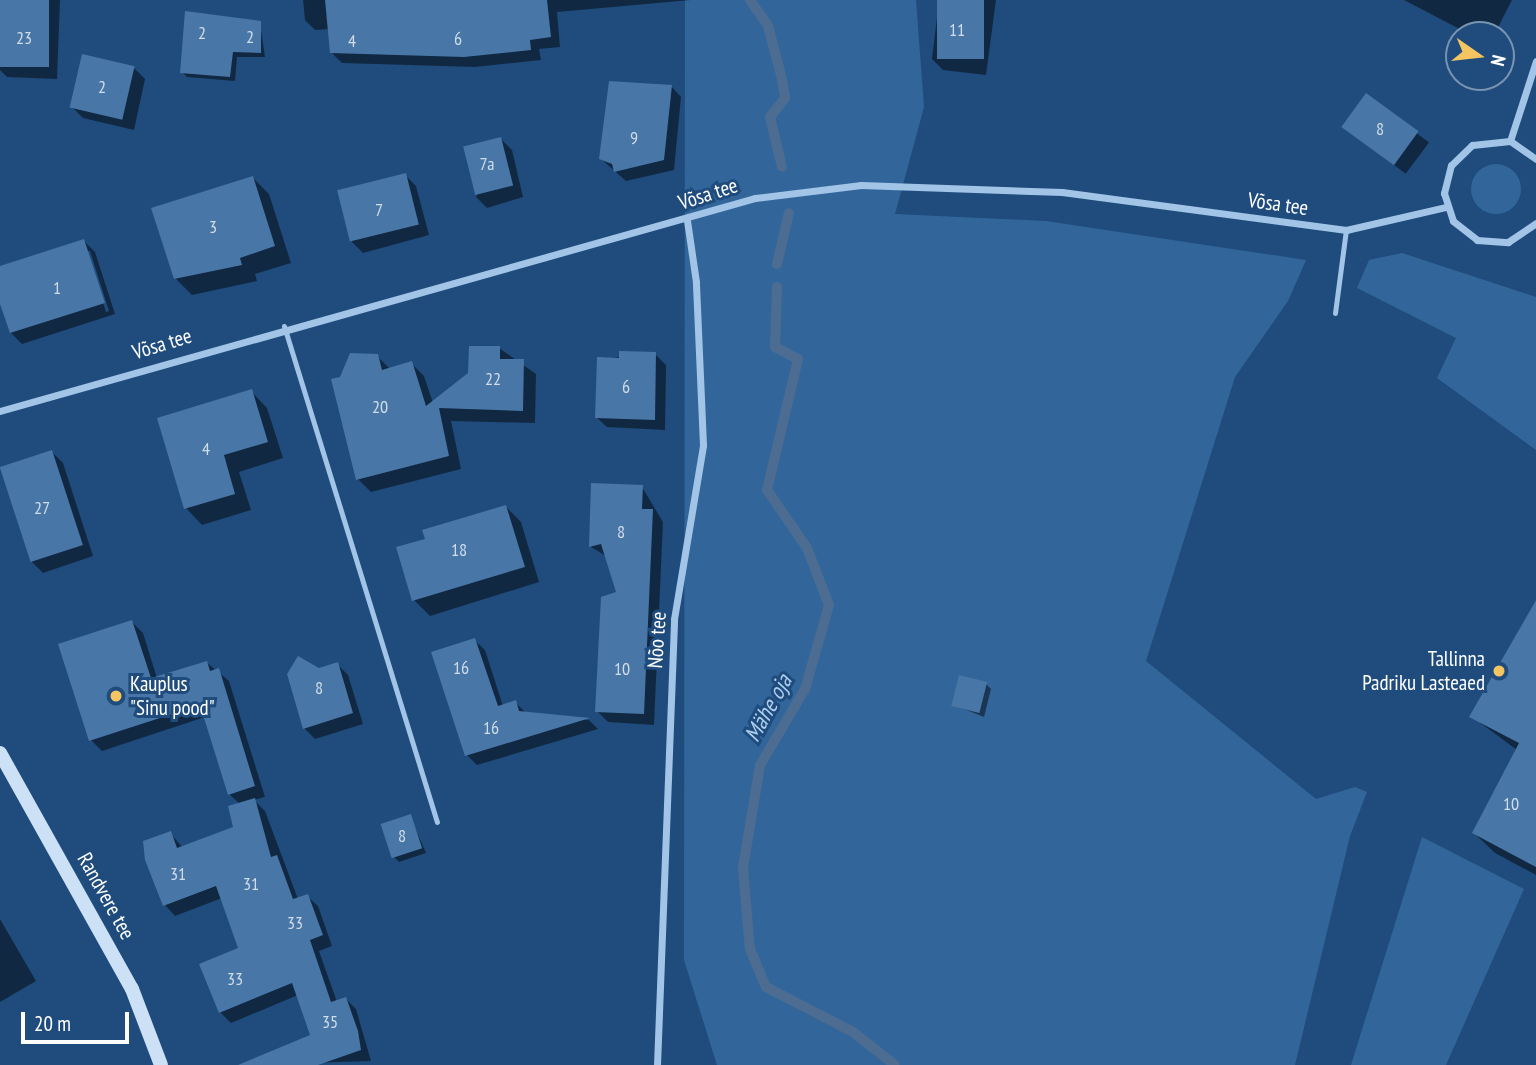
<!DOCTYPE html>
<meta charset="utf-8">
<style>
body{margin:0}
#map{position:relative;width:1536px;height:1065px;overflow:hidden;background:#1f4c7d;font-family:"PT Sans Narrow",sans-serif}
div>[style]{position:absolute}
[style*='--x']{left:calc(var(--x)*1px);top:calc(var(--y)*1px);width:calc(var(--w)*1px);rotate:calc(var(--a)*1deg)}
.green>*{inset:0;background:#32669b}
.round{border-radius:50%}
.shadow>*{inset:0;background:#0007;transform-origin:0 0}
.stream>*{height:10px;margin:-5px;padding:0 5px;transform-origin:5px;border-radius:5px;background:#4c6d91}
.building>*{inset:0;background:#4876a6;transform-origin:0 0}
.service>*{height:5px;margin:-2.5px;padding:0 2.5px;transform-origin:2.5px;border-radius:2.5px;background:#a2c4e7}
.minor>*{height:7px;margin:-3.5px;padding:0 3.5px;transform-origin:3.5px;border-radius:3.5px;background:#a2c4e7}
.secondary>*{height:14px;margin:-7px;padding:0 7px;transform-origin:7px;border-radius:7px;background:#cce0f6}
.dots>*{width:19px;height:19px;translate:-50% -50%;box-sizing:border-box;border:4px solid #1f4c7d;border-radius:50%}
span{translate:-50% -50%;white-space:nowrap;text-align:center;line-height:1.15;-webkit-text-stroke:6px #1f4c7d;paint-order:stroke}
.number-label{font-size:18px;color:#d1dde9}
.number-label span{-webkit-text-stroke-width:0}
.street-label{font-size:21px;color:#fff}
.poi-label{font-size:21px;color:#fff}
.right{translate:-100% -50%;text-align:right}
.left{translate:0 -50%;text-align:left}
.water-label{font-size:23px;color:#adceef;font-style:italic}
.north{position:absolute;left:1445px;top:21px;width:70px;height:70px;box-sizing:border-box;background:#1f4c7d;border:2px solid #7994b1;border-radius:50%;rotate:104deg;font-size:19px;font-weight:700;line-height:28px;text-align:center;color:#fff}
.north::after{content:'';display:block;margin:auto;width:24px;height:32px;background:#f5c562;clip-path:polygon(50% 0,100% 100%,50% 72%,0 100%)}
.scale{position:absolute;left:21px;top:1012px;width:108px;height:32px;box-sizing:border-box;border:4px solid #fff;border-top:0;padding-left:9px;font-size:21px;line-height:24px;white-space:nowrap;color:#fff;-webkit-text-stroke:5px #1f4c7d;paint-order:stroke}
</style>
<div id="map">
<div class="green">
<div style="clip-path:polygon(685px 0,916px 0,924px 107px,895px 214px,1046px 221px,1306px 260px,1288px 301px,1235px 377px,1146px 661px,1316px 799px,1355px 787px,1367px 792px,1350px 836px,1295px 1065px,717px 1065px,684px 960px)"></div>
<div class="round" style="left:1471px;top:164px;width:50px;height:50px"></div>
<div style="clip-path:polygon(1402px 253px,1536px 297px,1536px 450px,1437px 378px,1456px 338px,1357px 288px,1369px 260px)"></div>
<div style="clip-path:polygon(1422px 837px,1524px 889px,1446px 1065px,1351px 1065px)"></div>
</div>
<div class="shadow">
<div style="clip-path:polygon(0 0,60px 0,57px 79px,7px 77px,0 70px)"></div>
<div style="clip-path:polygon(303px 0,691px 0,557px 12px,560px 47px,539px 49px,541px 60px,475px 67px,342px 63px,332px 53px,329px 29px,315px 30px,305px 20px)"></div>
<div style="clip-path:polygon(939px 0,996px 0,986px 75px,943px 70px,932px 59px)"></div>
<div style="clip-path:polygon(1404px 0,1512px 0,1494px 35px,1471px 35px)"></div>
<div style="clip-path:polygon(186px 13px,260px 23px,265px 57px,237px 57px,235px 81px,187px 77px,182px 72px)"></div>
<div style="clip-path:polygon(134px 68px,145px 79px,134px 130px,83px 118px,72px 107px)"></div>
<div style="clip-path:polygon(671px 86px,681px 97px,674px 170px,626px 181px,600px 158px)"></div>
<div style="left:1366px;top:95px;width:79px;height:39px;rotate:37deg"></div>
<div style="clip-path:polygon(501px 139px,512px 150px,523px 197px,487px 208px,476px 197px)"></div>
<div style="clip-path:polygon(405px 175px,416px 186px,429px 235px,363px 253px,352px 242px,339px 193px)"></div>
<div style="clip-path:polygon(253px 178px,269px 194px,291px 263px,255px 274px,257px 281px,192px 295px,175px 278px)"></div>
<div style="clip-path:polygon(evenodd,84px 241px,95px 252px,115px 314px,22px 344px,11px 333px,0 298px,0 268px,84px 241px,87px 251px,90px 251px,109px 311px,106px 312px,87px 251px)"></div>
<div style="clip-path:polygon(499px 348px,536px 374px,535px 423px,451px 421px,461px 469px,371px 492px,358px 479px,341px 378px,377px 356px,390px 369px,411px 363px,424px 376px,433px 403px)"></div>
<div style="clip-path:polygon(655px 354px,666px 365px,665px 430px,607px 427px,596px 417px,599px 359px)"></div>
<div style="clip-path:polygon(251px 391px,267px 408px,283px 458px,239px 472px,251px 510px,202px 525px,186px 508px)"></div>
<div style="clip-path:polygon(52px 452px,63px 463px,93px 556px,43px 573px,32px 562px)"></div>
<div style="clip-path:polygon(593px 485px,642px 487px,663px 522px,654px 725px,608px 722px,597px 711px,618px 593px,606px 556px,591px 547px)"></div>
<div style="clip-path:polygon(506px 507px,521px 522px,539px 582px,430px 616px,414px 600px,427px 540px)"></div>
<div style="clip-path:polygon(1536px 600px,1536px 875px,1495px 853px,1474px 833px,1517px 750px,1471px 716px)"></div>
<div style="clip-path:polygon(132px 622px,143px 633px,157px 678px,206px 662px,229px 681px,265px 797px,254px 800px,265px 811px,298px 899px,307px 896px,318px 906px,332px 946px,319px 951px,337px 1002px,346px 999px,356px 1009px,371px 1061px,247px 1065px,313px 1036px,298px 995px,231px 1023px,220px 1012px,240px 949px,222px 898px,175px 916px,165px 905px,170px 833px,183px 848px,236px 828px,240px 804px,229px 794px,205px 717px,102px 751px,91px 740px)"></div>
<div style="clip-path:polygon(474px 640px,485px 650px,503px 706px,515px 702px,526px 713px,589px 720px,598px 729px,477px 765px,467px 755px)"></div>
<div style="clip-path:polygon(337px 664px,348px 675px,363px 724px,315px 739px,304px 728px,319px 670px)"></div>
<div style="clip-path:polygon(986px 684px,991px 689px,984px 717px,954px 705px)"></div>
<div style="clip-path:polygon(410px 816px,426px 853px,399px 862px,394px 857px)"></div>
<div style="clip-path:polygon(0 919px,36px 981px,0 1002px)"></div>
</div>
<div class="stream">
<div style="--x:750;--y:0;--w:32;--a:55"></div>
<div style="--x:768;--y:26;--w:55;--a:75.2"></div>
<div style="--x:782;--y:79;--w:19;--a:81"></div>
<div style="--x:785;--y:98;--w:24;--a:128"></div>
<div style="--x:770;--y:117;--w:51;--a:76.5"></div>
<div style="--x:777;--y:264;--w:52;--a:-76.8"></div>
<div style="--x:777;--y:287;--w:60;--a:91.9"></div>
<div style="--x:775;--y:347;--w:26;--a:28"></div>
<div style="--x:798;--y:359;--w:135;--a:103.3"></div>
<div style="--x:767;--y:490;--w:70;--a:55.4"></div>
<div style="--x:807;--y:548;--w:61;--a:68.9"></div>
<div style="--x:829;--y:605;--w:87;--a:105.9"></div>
<div style="--x:805;--y:689;--w:88;--a:120.6"></div>
<div style="--x:760;--y:765;--w:104;--a:99.4"></div>
<div style="--x:743;--y:868;--w:81;--a:85.1"></div>
<div style="--x:750;--y:949;--w:41;--a:67.2"></div>
<div style="--x:766;--y:987;--w:98;--a:27.3"></div>
<div style="--x:853;--y:1032;--w:53;--a:38.2"></div>
</div>
<div class="building">
<div style="left:0;top:0;width:49px;height:67px"></div>
<div style="clip-path:polygon(325px 0,547px 0,551px 37px,530px 40px,531px 50px,464px 57px,330px 53px)"></div>
<div style="left:937px;top:0;width:47px;height:59px"></div>
<div style="clip-path:polygon(185px 11px,261px 21px,261px 53px,233px 52px,230px 77px,180px 73px)"></div>
<div style="left:82px;top:54px;width:54px;height:55px;rotate:13deg"></div>
<div style="clip-path:polygon(609px 81px,672px 85px,664px 160px,614px 172px,612px 164px,599px 159px)"></div>
<div style="left:1366px;top:93px;width:65px;height:42px;rotate:36deg"></div>
<div style="left:501px;top:137px;width:50px;height:39px;rotate:76deg"></div>
<div style="left:406px;top:173px;width:53px;height:71px;rotate:76deg"></div>
<div style="clip-path:polygon(253px 176px,275px 246px,240px 258px,242px 265px,174px 279px,151px 208px)"></div>
<div style="clip-path:polygon(84px 239px,105px 303px,10px 333px,0 304px,0 266px)"></div>
<div style="clip-path:polygon(469px 346px,500px 346px,500px 359px,524px 359px,523px 411px,439px 408px,449px 456px,356px 480px,331px 379px,340px 377px,350px 353px,378px 354px,382px 370px,412px 361px,426px 406px,468px 373px)"></div>
<div style="clip-path:polygon(619px 351px,656px 352px,655px 420px,595px 418px,597px 357px,619px 358px)"></div>
<div style="clip-path:polygon(252px 389px,268px 442px,224px 455px,235px 494px,184px 509px,157px 418px)"></div>
<div style="left:52px;top:450px;width:100px;height:55px;rotate:72deg"></div>
<div style="clip-path:polygon(591px 483px,643px 485px,642px 509px,653px 509px,644px 714px,595px 712px,601px 597px,616px 592px,601px 544px,589px 547px)"></div>
<div style="clip-path:polygon(506px 505px,525px 567px,412px 601px,396px 547px,425px 539px,422px 530px)"></div>
<div style="clip-path:polygon(1536px 600px,1536px 867px,1472px 833px,1519px 743px,1469px 717px)"></div>
<div style="clip-path:polygon(132px 620px,151px 678px,207px 661px,210px 671px,219px 668px,255px 786px,228px 795px,200px 705px,89px 741px,58px 644px)"></div>
<div style="clip-path:polygon(475px 638px,498px 706px,516px 700px,519px 711px,590px 718px,465px 756px,431px 652px)"></div>
<div style="clip-path:polygon(298px 656px,319px 668px,338px 662px,353px 713px,303px 729px,287px 674px)"></div>
<div style="left:959px;top:675px;width:29px;height:32px;rotate:14deg"></div>
<div style="clip-path:polygon(255px 798px,271px 857px,277px 855px,293px 899px,308px 894px,323px 935px,310px 940px,331px 1002px,346px 997px,358px 1031px,361px 1050px,318px 1065px,238px 1065px,310px 1035px,292px 983px,219px 1013px,199px 964px,238px 948px,216px 886px,163px 906px,145px 860px,143px 841px,171px 831px,177px 848px,233px 827px,228px 806px)"></div>
<div style="left:411px;top:814px;width:36px;height:32px;rotate:72deg"></div>
</div>
<div class="service">
<div style="--x:1335;--y:313;--w:84;--a:-82.5"></div>
<div style="--x:284;--y:326;--w:519;--a:72.86"></div>
</div>
<div class="minor">
<div style="--x:1510;--y:141;--w:84;--a:-72"></div>
<div style="--x:1536;--y:159;--w:32;--a:-145"></div>
<div style="--x:1510;--y:141;--w:38;--a:174"></div>
<div style="--x:1472;--y:145;--w:29;--a:136"></div>
<div style="--x:1451;--y:165;--w:29;--a:104"></div>
<div style="--x:1444;--y:193;--w:29;--a:72"></div>
<div style="--x:1453;--y:221;--w:31;--a:38"></div>
<div style="--x:1477;--y:240;--w:31;--a:4"></div>
<div style="--x:1508;--y:242;--w:34;--a:-34"></div>
<div style="--x:0;--y:411;--w:784;--a:-15.75"></div>
<div style="--x:755;--y:198;--w:107;--a:-7"></div>
<div style="--x:861;--y:185;--w:201;--a:2"></div>
<div style="--x:1062;--y:192;--w:287;--a:7.6"></div>
<div style="--x:1346;--y:230;--w:103;--a:-13"></div>
<div style="--x:657;--y:1065;--w:446;--a:-87.8"></div>
<div style="--x:674;--y:619;--w:176;--a:-80.5"></div>
<div style="--x:703;--y:445;--w:163;--a:-92.5"></div>
<div style="--x:696;--y:282;--w:63;--a:-98.3"></div>
</div>
<div class="secondary">
<div style="--x:0;--y:753;--w:270;--a:60.8"></div>
<div style="--x:132;--y:989;--w:81;--a:69.1"></div>
</div>
<div class="dots">
<div style="left:1499px;top:671px;background:#f5c562"></div>
<div style="left:116px;top:696px;background:#f5c562"></div>
</div>
<div class="number-label">
<span style="left:957px;top:30px">11</span>
<span style="left:202px;top:33px">2</span>
<span style="left:250px;top:37px">2</span>
<span style="left:24px;top:38px">23</span>
<span style="left:458px;top:39px">6</span>
<span style="left:352px;top:41px">4</span>
<span style="left:102px;top:87px">2</span>
<span style="left:1380px;top:129px">8</span>
<span style="left:634px;top:138px">9</span>
<span style="left:487px;top:164px">7a</span>
<span style="left:379px;top:210px">7</span>
<span style="left:213px;top:227px">3</span>
<span style="left:57px;top:288px">1</span>
<span style="left:493px;top:379px">22</span>
<span style="left:626px;top:387px">6</span>
<span style="left:380px;top:407px">20</span>
<span style="left:206px;top:449px">4</span>
<span style="left:42px;top:508px">27</span>
<span style="left:621px;top:532px">8</span>
<span style="left:459px;top:550px">18</span>
<span style="left:461px;top:668px">16</span>
<span style="left:622px;top:669px">10</span>
<span style="left:319px;top:688px">8</span>
<span style="left:491px;top:728px">16</span>
<span style="left:1511px;top:804px">10</span>
<span style="left:402px;top:836px">8</span>
<span style="left:178px;top:874px">31</span>
<span style="left:251px;top:884px">31</span>
<span style="left:295px;top:923px">33</span>
<span style="left:235px;top:979px">33</span>
<span style="left:330px;top:1022px">35</span>
</div>
<div class="street-label">
<span style="left:708px;top:194px;rotate:-18deg">Võsa tee</span>
<span style="left:1278px;top:204px;rotate:8deg">Võsa tee</span>
<span style="left:162px;top:344px;rotate:-17deg">Võsa tee</span>
<span style="left:657px;top:640px;rotate:-86deg">Nõo tee</span>
<span style="left:106px;top:896px;rotate:61deg">Randvere tee</span>
</div>
<div class="poi-label">
<span class="right" style="left:1485px;top:671px">Tallinna<br>Padriku Lasteaed</span>
<span class="left" style="left:130px;top:696px">Kauplus<br>"Sinu pood"</span>
</div>
<div class="water-label">
<span style="left:768px;top:708px;rotate:-61deg">Mähe oja</span>
</div>
<div class="north">N</div>
<div class="scale">20 m</div>
</div>
